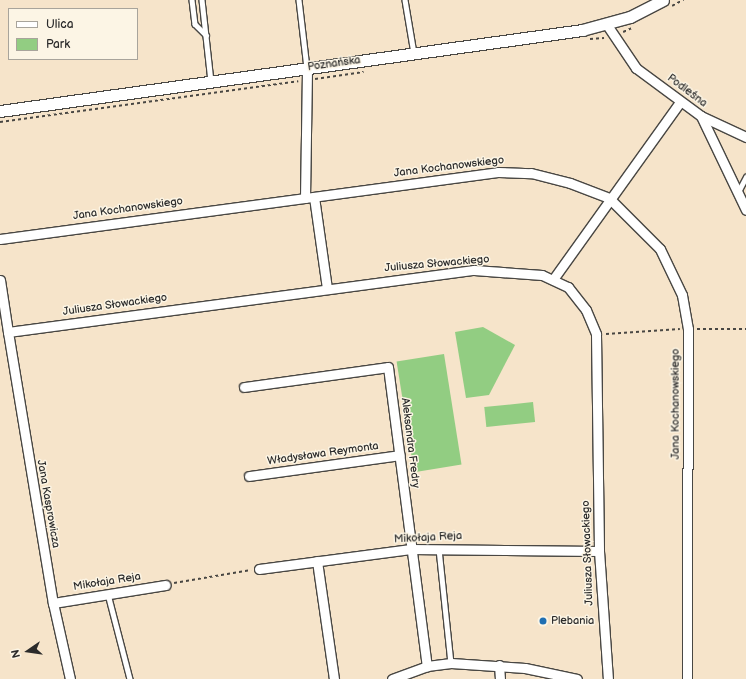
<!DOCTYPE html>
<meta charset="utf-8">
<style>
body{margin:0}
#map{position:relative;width:746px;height:679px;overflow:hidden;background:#f6e4ca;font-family:"Balsamiq Sans",sans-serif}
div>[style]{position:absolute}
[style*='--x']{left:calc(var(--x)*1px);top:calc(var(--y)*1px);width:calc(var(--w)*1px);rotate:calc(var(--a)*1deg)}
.green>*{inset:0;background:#92cd82;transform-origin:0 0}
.path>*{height:1.5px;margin-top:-0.75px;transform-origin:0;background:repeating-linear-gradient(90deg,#494743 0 3px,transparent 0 6px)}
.roads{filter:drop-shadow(1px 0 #494743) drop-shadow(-1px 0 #494743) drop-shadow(0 1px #494743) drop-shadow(0 -1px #494743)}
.service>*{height:4.5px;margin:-2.25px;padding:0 2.25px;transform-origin:2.25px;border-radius:2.25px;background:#fff}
.minor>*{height:9px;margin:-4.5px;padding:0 4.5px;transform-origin:4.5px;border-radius:4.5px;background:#fff}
.tertiary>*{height:11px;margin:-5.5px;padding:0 5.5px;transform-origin:5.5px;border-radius:5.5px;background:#fff}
.dots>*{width:11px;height:11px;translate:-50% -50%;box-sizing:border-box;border:2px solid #fcf5e5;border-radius:50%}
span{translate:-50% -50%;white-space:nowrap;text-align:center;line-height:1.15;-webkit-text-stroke:3px #fcf5e5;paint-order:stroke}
.street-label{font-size:11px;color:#2b2b2b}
.poi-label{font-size:11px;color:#2b2b2b}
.left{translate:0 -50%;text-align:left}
.legend{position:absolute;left:8px;top:8px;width:130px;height:52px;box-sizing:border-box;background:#fcf5e5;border:1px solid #a8a49b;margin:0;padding:5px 7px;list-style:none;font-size:12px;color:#2b2b2b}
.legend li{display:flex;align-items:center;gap:8px;height:20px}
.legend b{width:20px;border:1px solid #a8a49b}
.north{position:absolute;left:8px;top:631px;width:40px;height:40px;-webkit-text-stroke:3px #fcf5e5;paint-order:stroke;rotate:257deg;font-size:11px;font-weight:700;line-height:16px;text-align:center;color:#2b2b2b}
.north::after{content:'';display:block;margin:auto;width:14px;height:18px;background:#2b2b2b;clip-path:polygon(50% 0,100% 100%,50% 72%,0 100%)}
</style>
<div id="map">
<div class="green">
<div style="clip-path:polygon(483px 327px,515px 345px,489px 395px,466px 398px,455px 332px)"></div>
<div style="left:444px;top:354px;width:112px;height:48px;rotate:81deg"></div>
<div style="left:533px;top:402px;width:20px;height:49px;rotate:84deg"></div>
</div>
<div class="path">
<div style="--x:672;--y:6;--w:13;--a:-29"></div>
<div style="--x:623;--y:32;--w:10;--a:-24"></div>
<div style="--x:590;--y:39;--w:14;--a:-4"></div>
<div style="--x:315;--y:79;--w:49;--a:-8.3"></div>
<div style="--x:0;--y:122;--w:301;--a:-7.8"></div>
<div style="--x:697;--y:329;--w:49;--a:0"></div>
<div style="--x:606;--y:334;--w:74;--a:-3.9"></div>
<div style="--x:174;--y:583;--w:78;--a:-9.6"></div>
</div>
<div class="roads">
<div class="service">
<div style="--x:192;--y:0;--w:24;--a:83"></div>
<div style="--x:195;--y:24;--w:16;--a:45"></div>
<div style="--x:202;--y:0;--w:82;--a:83.7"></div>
<div style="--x:299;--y:0;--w:68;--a:83.3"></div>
<div style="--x:405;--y:0;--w:54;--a:80.4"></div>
<div style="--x:738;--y:192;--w:17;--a:-62"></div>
<div style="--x:439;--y:549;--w:115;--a:84"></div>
<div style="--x:108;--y:594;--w:88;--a:75.5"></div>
</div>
<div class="minor">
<div style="--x:607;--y:25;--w:52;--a:56"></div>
<div style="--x:636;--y:68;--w:81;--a:36.4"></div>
<div style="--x:701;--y:116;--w:104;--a:64.4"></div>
<div style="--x:701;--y:116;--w:50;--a:25"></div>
<div style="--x:314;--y:197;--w:92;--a:81.9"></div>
<div style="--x:305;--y:198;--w:130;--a:-89.1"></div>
<div style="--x:0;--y:239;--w:502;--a:-7.66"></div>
<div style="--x:498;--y:172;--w:33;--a:2"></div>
<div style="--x:531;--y:173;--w:40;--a:14.4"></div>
<div style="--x:570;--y:183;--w:42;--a:21"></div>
<div style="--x:609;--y:198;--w:72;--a:45"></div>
<div style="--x:660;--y:249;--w:51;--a:64.4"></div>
<div style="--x:682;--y:295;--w:35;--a:80"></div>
<div style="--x:688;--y:329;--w:350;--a:90.2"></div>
<div style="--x:554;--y:278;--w:216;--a:-54.4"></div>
<div style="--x:0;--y:280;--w:53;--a:81.3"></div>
<div style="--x:8;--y:332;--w:470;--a:-7.6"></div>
<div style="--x:474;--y:270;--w:68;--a:4.2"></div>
<div style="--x:542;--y:275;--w:29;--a:25"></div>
<div style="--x:568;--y:287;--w:29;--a:52"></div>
<div style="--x:586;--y:310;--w:26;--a:67"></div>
<div style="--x:596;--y:334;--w:217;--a:89.2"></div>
<div style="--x:599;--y:551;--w:128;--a:86"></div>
<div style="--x:8;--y:332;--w:275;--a:80.6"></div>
<div style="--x:53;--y:603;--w:78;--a:77.4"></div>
<div style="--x:244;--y:387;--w:145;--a:-7.9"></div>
<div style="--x:388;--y:367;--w:302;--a:82.6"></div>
<div style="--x:249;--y:476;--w:152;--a:-7.9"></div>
<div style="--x:317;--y:561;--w:119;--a:81.8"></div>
<div style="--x:259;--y:569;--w:153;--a:-7.5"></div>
<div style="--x:411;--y:549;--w:188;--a:0.6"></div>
<div style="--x:53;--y:603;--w:114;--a:-9.1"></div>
<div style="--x:499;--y:665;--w:14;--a:86"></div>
<div style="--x:392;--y:679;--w:37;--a:-20"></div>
<div style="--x:427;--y:666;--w:24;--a:-7"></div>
<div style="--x:451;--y:663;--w:74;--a:3.9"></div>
<div style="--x:525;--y:668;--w:53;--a:11.9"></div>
</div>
<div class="tertiary">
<div style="--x:0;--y:111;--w:588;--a:-7.92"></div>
<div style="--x:582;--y:30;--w:50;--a:-15.2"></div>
<div style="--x:630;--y:17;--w:37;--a:-27"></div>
</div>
</div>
<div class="dots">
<div style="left:543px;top:621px;background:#1f6fb2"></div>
</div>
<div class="street-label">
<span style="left:334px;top:64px;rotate:-8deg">Poznańska</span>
<span style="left:687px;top:91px;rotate:37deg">Podleśna</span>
<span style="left:449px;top:167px;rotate:-7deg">Jana Kochanowskiego</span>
<span style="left:128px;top:209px;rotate:-8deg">Jana Kochanowskiego</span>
<span style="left:437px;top:264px;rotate:-5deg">Juliusza Słowackiego</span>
<span style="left:115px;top:305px;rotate:-8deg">Juliusza Słowackiego</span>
<span style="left:676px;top:404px;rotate:-90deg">Jana Kochanowskiego</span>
<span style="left:410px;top:443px;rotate:83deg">Aleksandra Fredry</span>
<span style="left:323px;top:454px;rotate:-8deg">Władysława Reymonta</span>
<span style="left:48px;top:504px;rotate:80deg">Jana Kasprowicza</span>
<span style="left:428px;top:538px;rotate:-3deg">Mikołaja Reja</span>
<span style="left:588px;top:553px;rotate:-92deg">Juliusza Słowackiego</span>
<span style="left:107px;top:582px;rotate:-9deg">Mikołaja Reja</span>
</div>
<div class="poi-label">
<span class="left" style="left:551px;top:621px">Plebania</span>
</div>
<ul class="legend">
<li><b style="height:5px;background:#fff"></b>Ulica</li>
<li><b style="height:11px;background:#92cd82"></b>Park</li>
</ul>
<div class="north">N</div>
</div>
